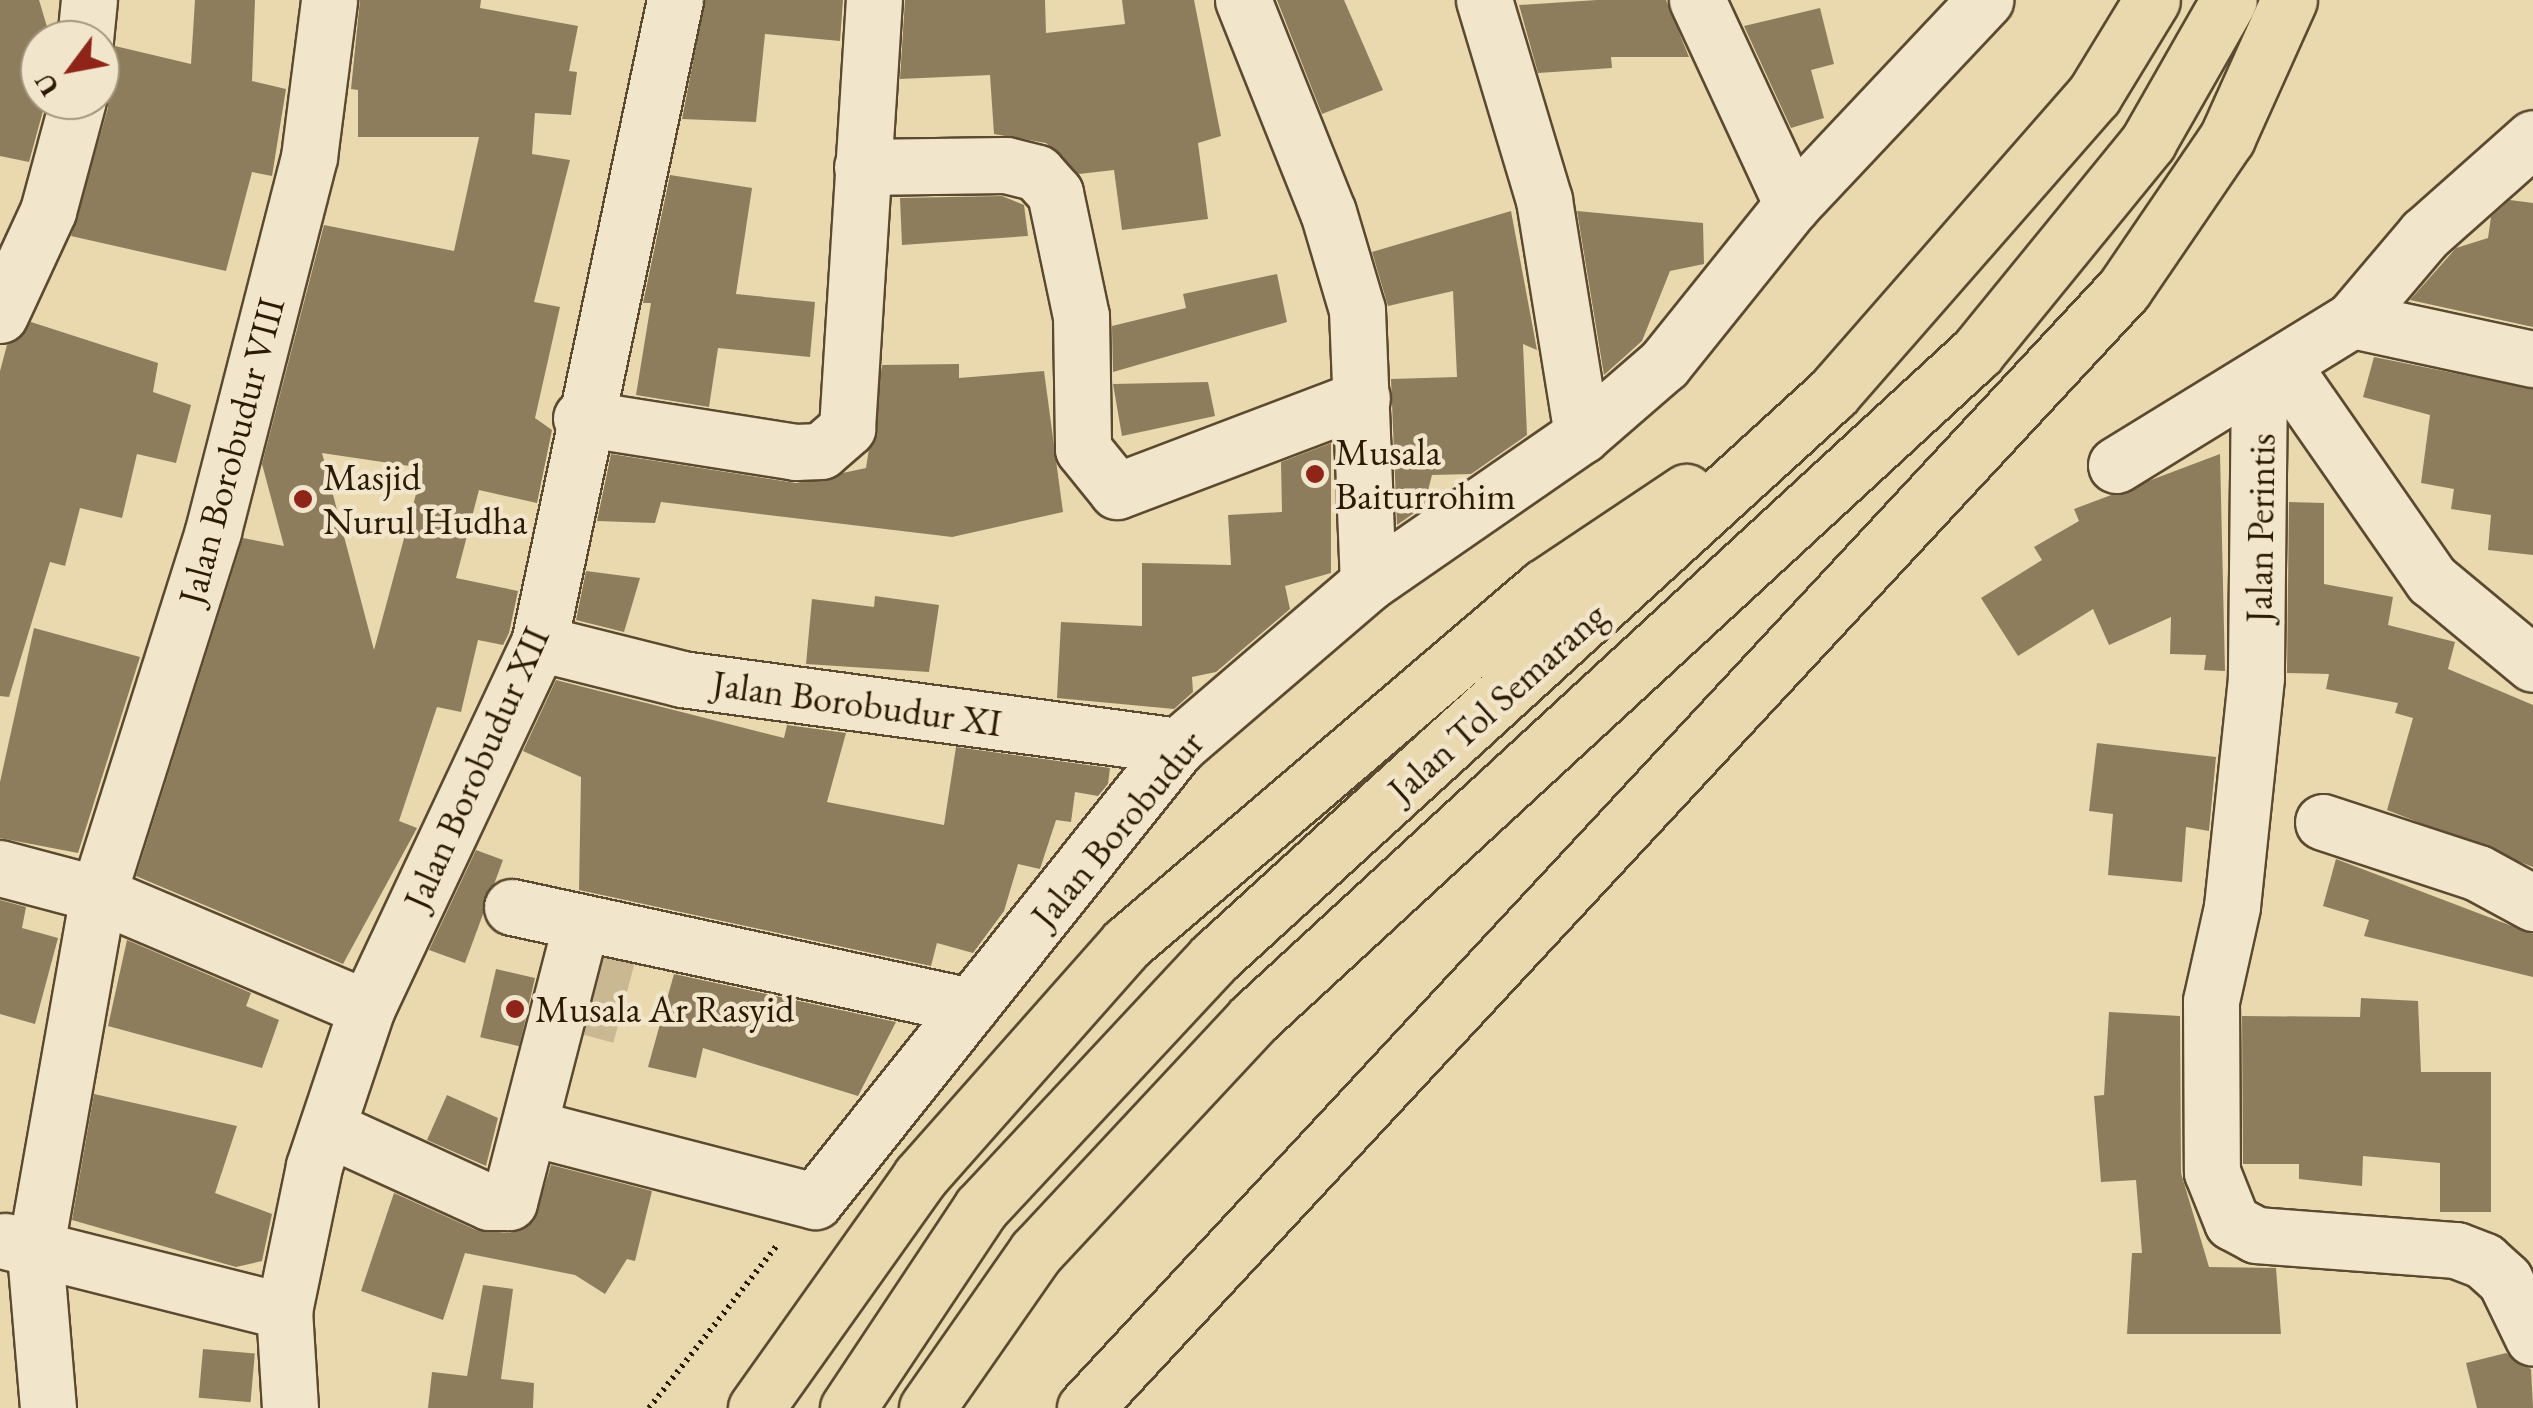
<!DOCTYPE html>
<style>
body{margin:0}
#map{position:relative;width:2533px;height:1408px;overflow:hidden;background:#ead8af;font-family:"EB Garamond",serif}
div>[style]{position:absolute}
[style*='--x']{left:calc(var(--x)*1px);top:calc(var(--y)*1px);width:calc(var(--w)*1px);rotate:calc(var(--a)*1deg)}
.green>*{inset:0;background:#cab892;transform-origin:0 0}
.building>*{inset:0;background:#8e7d5d;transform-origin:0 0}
.path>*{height:6px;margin-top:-3px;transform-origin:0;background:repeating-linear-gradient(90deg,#2b1b04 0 2.5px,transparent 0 7.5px)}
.roads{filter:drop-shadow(2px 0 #5b4a2f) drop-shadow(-2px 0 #5b4a2f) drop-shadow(0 2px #5b4a2f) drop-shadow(0 -2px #5b4a2f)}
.minor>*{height:55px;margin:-27.5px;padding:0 27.5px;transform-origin:27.5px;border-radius:27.5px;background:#f1e6cb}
.highway>*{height:55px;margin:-27.5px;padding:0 27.5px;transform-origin:27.5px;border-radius:27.5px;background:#ead8af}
.dots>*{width:28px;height:28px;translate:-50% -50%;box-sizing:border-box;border:5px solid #f1e6cb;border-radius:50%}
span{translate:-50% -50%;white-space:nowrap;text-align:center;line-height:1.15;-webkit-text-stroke:9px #f1e6cb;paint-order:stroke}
.street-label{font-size:38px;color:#2b1b04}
.poi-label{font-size:38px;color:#2b1b04}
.left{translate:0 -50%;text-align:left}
.north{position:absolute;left:20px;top:20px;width:100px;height:100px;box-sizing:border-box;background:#f1e6cb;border:2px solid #a2957b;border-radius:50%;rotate:238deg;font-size:28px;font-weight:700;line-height:40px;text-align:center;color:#2b1b04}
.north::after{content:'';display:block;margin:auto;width:35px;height:45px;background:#8f2418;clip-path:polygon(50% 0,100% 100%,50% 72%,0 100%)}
</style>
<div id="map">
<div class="green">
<div style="left:596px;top:949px;width:41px;height:86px;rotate:15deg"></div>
</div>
<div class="building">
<div style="clip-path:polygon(0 0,39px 0,51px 40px,40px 40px,46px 100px,29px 162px,0 156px)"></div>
<div style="clip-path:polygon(195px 0,255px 0,252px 81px,286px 89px,272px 176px,252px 172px,226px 271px,71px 236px,108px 108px,100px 67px,115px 46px,191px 64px)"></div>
<div style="clip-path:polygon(evenodd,360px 0,481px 0,480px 8px,578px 26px,569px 71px,577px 72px,571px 115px,535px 113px,532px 154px,570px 160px,534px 302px,560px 307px,535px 418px,552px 430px,537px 503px,479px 490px,456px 578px,518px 591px,509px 633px,503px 645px,478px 640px,461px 712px,437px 707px,399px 821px,417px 828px,343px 964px,136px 876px,243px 538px,284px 546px,262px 464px,324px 225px,454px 251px,479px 137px,358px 137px,358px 90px,351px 89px,360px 0,322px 453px,423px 468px,374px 650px,322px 453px)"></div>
<div style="clip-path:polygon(705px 0,843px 0,840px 41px,765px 34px,756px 122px,682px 119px)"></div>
<div style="clip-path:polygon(905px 0,1045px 0,1046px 33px,1125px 24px,1122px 0,1194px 0,1221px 136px,1198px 143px,1208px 219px,1122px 230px,1114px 170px,1079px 174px,1046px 143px,994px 134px,990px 75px,900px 79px)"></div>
<div style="clip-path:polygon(1277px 0,1344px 0,1383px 90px,1322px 114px)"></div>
<div style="clip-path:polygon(1597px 0,1666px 0,1689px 57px,1611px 57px,1612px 68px,1538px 73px,1519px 5px)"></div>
<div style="clip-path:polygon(1820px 8px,1834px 64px,1811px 70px,1824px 118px,1791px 128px,1744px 26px)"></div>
<div style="clip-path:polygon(670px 175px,752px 188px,736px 294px,815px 302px,810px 357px,718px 348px,709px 407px,636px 395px,651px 303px,643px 303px)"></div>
<div style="clip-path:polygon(1002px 196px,1024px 205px,1028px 236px,902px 245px,900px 198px)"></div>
<div style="clip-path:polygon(2510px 200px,2533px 203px,2533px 327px,2410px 300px,2456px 248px,2488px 238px,2491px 217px)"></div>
<div style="clip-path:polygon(1511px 211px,1537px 350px,1523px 344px,1527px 435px,1471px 474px,1432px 475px,1424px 506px,1397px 525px,1391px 379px,1457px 377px,1453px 291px,1388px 306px,1372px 252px)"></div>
<div style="clip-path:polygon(1577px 211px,1703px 223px,1704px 264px,1670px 271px,1642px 341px,1604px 375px)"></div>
<div style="clip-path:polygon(1277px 274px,1287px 322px,1113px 372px,1112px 326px,1186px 308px,1183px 294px)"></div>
<div style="clip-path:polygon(31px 322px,158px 363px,153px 392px,191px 405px,176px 463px,137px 454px,122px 518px,80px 508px,65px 566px,50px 562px,9px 697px,0 696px,0 371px,7px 345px)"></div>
<div style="clip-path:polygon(2374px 357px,2533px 389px,2533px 555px,2488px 550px,2491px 515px,2451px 509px,2454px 489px,2421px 483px,2430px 415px,2363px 397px)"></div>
<div style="clip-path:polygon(959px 364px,959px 378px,1044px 371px,1063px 512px,952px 537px,661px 502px,655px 523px,597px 521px,611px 454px,796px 483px,866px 468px,882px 365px)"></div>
<div style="clip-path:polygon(1208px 382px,1215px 416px,1122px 436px,1113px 384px)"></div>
<div style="clip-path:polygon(1331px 443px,1331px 573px,1285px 586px,1290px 609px,1216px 672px,1192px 677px,1193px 692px,1174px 709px,1057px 698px,1061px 622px,1142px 626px,1142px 563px,1231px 565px,1228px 515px,1282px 512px,1281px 462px)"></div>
<div style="clip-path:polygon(2220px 454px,2225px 671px,2204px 670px,2206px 655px,2170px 654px,2171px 617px,2109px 645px,2093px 609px,2018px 656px,1981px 598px,2042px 560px,2034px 547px,2079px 521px,2074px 509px)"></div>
<div style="clip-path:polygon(2289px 502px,2324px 503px,2324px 584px,2393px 597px,2388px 625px,2455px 642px,2448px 669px,2533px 705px,2533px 867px,2387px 810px,2413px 718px,2395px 713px,2398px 703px,2326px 689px,2329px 674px,2287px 673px)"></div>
<div style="clip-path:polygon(586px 571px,640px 578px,624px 632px,576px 620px)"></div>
<div style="clip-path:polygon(875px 596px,939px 605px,929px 672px,806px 664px,812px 599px,874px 607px)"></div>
<div style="clip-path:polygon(34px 628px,140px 657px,78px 853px,0 838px,0 782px)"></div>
<div style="clip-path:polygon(556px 680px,784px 738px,787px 725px,846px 733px,827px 802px,944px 825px,956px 747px,1110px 768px,1108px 784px,1098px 796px,1075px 792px,1071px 822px,1056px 820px,1040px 869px,1018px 864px,1004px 911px,973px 953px,937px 943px,931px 966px,579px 890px,581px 777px,523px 751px)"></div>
<div style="clip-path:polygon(2097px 743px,2216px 757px,2209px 831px,2186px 827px,2182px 882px,2108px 875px,2113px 814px,2089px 811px)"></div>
<div style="clip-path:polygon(476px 850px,503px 860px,465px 963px,429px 950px)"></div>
<div style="clip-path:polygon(2336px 859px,2533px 934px,2533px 977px,2364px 936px,2369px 920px,2323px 906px)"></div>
<div style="clip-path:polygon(0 900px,26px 907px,22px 928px,58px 938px,35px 1024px,0 1014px)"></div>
<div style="clip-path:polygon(127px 940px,251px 993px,246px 1006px,279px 1020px,262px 1068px,108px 1026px)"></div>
<div style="left:496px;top:969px;width:40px;height:70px;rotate:13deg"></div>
<div style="clip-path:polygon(674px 974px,896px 1022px,858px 1096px,703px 1048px,696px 1078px,648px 1067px)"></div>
<div style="clip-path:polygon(2361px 998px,2418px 1001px,2421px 1072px,2491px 1072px,2491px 1212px,2440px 1212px,2440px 1163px,2363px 1156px,2362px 1186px,2299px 1179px,2299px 1164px,2243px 1164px,2242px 1016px,2360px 1017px)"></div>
<div style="clip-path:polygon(2109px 1012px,2180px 1016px,2181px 1173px,2209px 1267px,2276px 1268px,2281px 1334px,2127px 1334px,2132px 1253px,2142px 1253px,2136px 1180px,2101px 1182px,2094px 1096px,2104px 1095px)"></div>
<div style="clip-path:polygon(94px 1094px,237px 1126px,215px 1193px,272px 1214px,262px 1261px,236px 1267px,72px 1220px)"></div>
<div style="clip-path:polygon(447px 1095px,498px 1118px,486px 1166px,427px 1140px)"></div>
<div style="clip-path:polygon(551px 1165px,652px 1191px,635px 1261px,627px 1259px,605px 1294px,575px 1275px,465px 1253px,443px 1320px,361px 1291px,394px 1193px,476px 1230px,510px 1233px,534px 1221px)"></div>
<div style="clip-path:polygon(483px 1285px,513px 1289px,501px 1379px,534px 1383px,533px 1408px,428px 1408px,432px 1372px,467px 1376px)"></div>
<div style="left:203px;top:1349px;width:52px;height:49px;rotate:5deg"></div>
<div style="clip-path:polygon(2506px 1353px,2531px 1369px,2533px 1408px,2477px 1408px,2466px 1363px)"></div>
</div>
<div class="path">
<div style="--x:649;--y:1408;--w:209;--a:-51.8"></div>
</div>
<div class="roads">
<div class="minor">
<div style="--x:1243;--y:0;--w:228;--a:68.2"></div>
<div style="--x:1328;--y:212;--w:102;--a:73.5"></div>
<div style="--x:1357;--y:310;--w:273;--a:87.7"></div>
<div style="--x:1484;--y:0;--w:209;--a:73.3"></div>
<div style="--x:1544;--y:200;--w:238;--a:80.8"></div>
<div style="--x:1697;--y:0;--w:226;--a:65.1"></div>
<div style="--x:85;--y:40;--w:40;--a:-84.3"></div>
<div style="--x:862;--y:167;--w:144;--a:-0.8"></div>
<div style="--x:1006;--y:165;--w:32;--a:14"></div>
<div style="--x:1037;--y:173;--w:27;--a:48"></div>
<div style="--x:1055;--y:193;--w:126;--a:78.1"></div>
<div style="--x:1081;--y:316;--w:133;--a:89.1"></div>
<div style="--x:1083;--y:449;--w:54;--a:51"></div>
<div style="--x:1117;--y:491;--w:262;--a:-20.8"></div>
<div style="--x:0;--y:315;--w:115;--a:-65.2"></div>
<div style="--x:48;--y:211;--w:115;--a:-74.9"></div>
<div style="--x:2352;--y:320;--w:185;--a:12.2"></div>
<div style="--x:2283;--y:366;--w:261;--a:55.2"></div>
<div style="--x:2432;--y:580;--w:131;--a:39.7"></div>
<div style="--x:2259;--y:379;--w:299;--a:90.6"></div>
<div style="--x:2256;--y:678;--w:230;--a:96"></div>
<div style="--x:2232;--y:907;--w:96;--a:102.6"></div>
<div style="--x:2211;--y:1001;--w:171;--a:89.7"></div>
<div style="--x:2212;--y:1172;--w:54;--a:68.2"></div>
<div style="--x:2232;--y:1222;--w:27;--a:28"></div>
<div style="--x:2256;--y:1235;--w:201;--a:4.3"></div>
<div style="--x:2456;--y:1250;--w:30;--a:21"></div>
<div style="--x:2484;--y:1261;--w:28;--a:42"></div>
<div style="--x:2505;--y:1280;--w:64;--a:64.2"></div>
<div style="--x:581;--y:418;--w:217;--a:9"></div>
<div style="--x:795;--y:452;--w:26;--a:-2"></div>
<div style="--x:821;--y:451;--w:35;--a:-41"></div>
<div style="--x:847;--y:428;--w:429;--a:-86.4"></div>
<div style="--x:2116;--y:465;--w:277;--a:-31.6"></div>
<div style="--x:2352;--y:320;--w:113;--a:-49.7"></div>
<div style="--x:2425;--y:234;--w:144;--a:-41.6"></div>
<div style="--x:539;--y:643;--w:147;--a:14.1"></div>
<div style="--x:682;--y:679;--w:501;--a:7.69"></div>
<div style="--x:2323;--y:822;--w:163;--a:18.2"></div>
<div style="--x:2478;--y:873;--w:63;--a:28.6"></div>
<div style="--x:0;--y:868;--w:101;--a:14.9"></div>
<div style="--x:98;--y:894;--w:292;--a:23"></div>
<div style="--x:512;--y:907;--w:469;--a:12.2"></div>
<div style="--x:327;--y:1128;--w:178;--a:24.6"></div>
<div style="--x:489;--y:1202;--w:20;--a:0"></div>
<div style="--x:509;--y:1202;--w:287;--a:-75.5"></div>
<div style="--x:532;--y:1128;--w:292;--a:14.5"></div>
<div style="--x:815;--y:1201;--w:582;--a:-51.42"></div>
<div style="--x:1178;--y:746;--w:250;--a:-40.6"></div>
<div style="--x:1368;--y:583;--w:260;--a:-34.7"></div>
<div style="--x:1582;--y:435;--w:108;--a:-40.9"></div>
<div style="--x:1664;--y:364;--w:204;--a:-51.2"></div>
<div style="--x:1792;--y:205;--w:282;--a:-46.7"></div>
<div style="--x:5;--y:1241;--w:288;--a:14.1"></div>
<div style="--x:48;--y:1408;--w:157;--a:-94.8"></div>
<div style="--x:35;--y:1252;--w:364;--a:-80"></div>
<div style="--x:98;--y:894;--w:381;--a:-72.4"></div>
<div style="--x:213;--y:531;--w:386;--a:-75.6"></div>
<div style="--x:309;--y:157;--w:158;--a:-82.7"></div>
<div style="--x:290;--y:1408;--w:97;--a:-93.5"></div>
<div style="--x:284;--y:1311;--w:148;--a:-78.3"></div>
<div style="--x:314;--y:1166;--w:167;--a:-71.5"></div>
<div style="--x:367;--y:1008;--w:403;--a:-64.8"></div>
<div style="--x:539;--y:643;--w:657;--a:-78.06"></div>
</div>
<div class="highway">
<div style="--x:756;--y:1408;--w:283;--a:-54.6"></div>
<div style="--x:920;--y:1177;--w:311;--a:-48.5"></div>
<div style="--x:1126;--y:944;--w:550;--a:-40.5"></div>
<div style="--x:1544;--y:587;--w:171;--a:-33.8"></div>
<div style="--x:848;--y:1408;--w:240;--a:-56.4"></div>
<div style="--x:981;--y:1208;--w:342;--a:-47"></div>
<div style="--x:1214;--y:958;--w:838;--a:-42.39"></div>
<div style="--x:1833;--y:393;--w:396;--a:-48.8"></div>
<div style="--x:2094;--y:95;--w:111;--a:-58.6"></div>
<div style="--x:927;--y:1408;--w:190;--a:-55.1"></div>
<div style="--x:1036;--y:1252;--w:318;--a:-47"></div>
<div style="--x:1253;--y:1019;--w:984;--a:-42.65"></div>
<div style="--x:1977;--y:352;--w:271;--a:-50.8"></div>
<div style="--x:2148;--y:142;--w:163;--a:-60.3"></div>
<div style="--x:1085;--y:1408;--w:1527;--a:-47.12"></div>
<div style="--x:2124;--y:289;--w:183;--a:-55.7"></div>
<div style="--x:2227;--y:138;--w:151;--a:-65.8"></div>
</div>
</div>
<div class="dots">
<div style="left:1315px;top:474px;background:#8f2418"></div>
<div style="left:303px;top:499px;background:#8f2418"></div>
<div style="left:515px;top:1009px;background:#8f2418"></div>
</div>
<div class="street-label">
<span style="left:231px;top:451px;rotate:-75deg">Jalan Borobudur VIII</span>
<span style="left:2260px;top:528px;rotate:-89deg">Jalan Perintis</span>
<span style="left:1497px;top:702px;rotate:-42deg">Jalan Tol Semarang</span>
<span style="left:857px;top:703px;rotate:8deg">Jalan Borobudur XI</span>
<span style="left:476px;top:768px;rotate:-66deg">Jalan Borobudur XII</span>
<span style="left:1117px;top:829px;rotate:-50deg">Jalan Borobudur</span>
</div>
<div class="poi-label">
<span class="left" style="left:1335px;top:474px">Musala<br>Baiturrohim</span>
<span class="left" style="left:323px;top:499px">Masjid<br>Nurul Hudha</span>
<span class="left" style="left:535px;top:1009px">Musala Ar Rasyid</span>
</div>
<div class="north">U</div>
</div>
